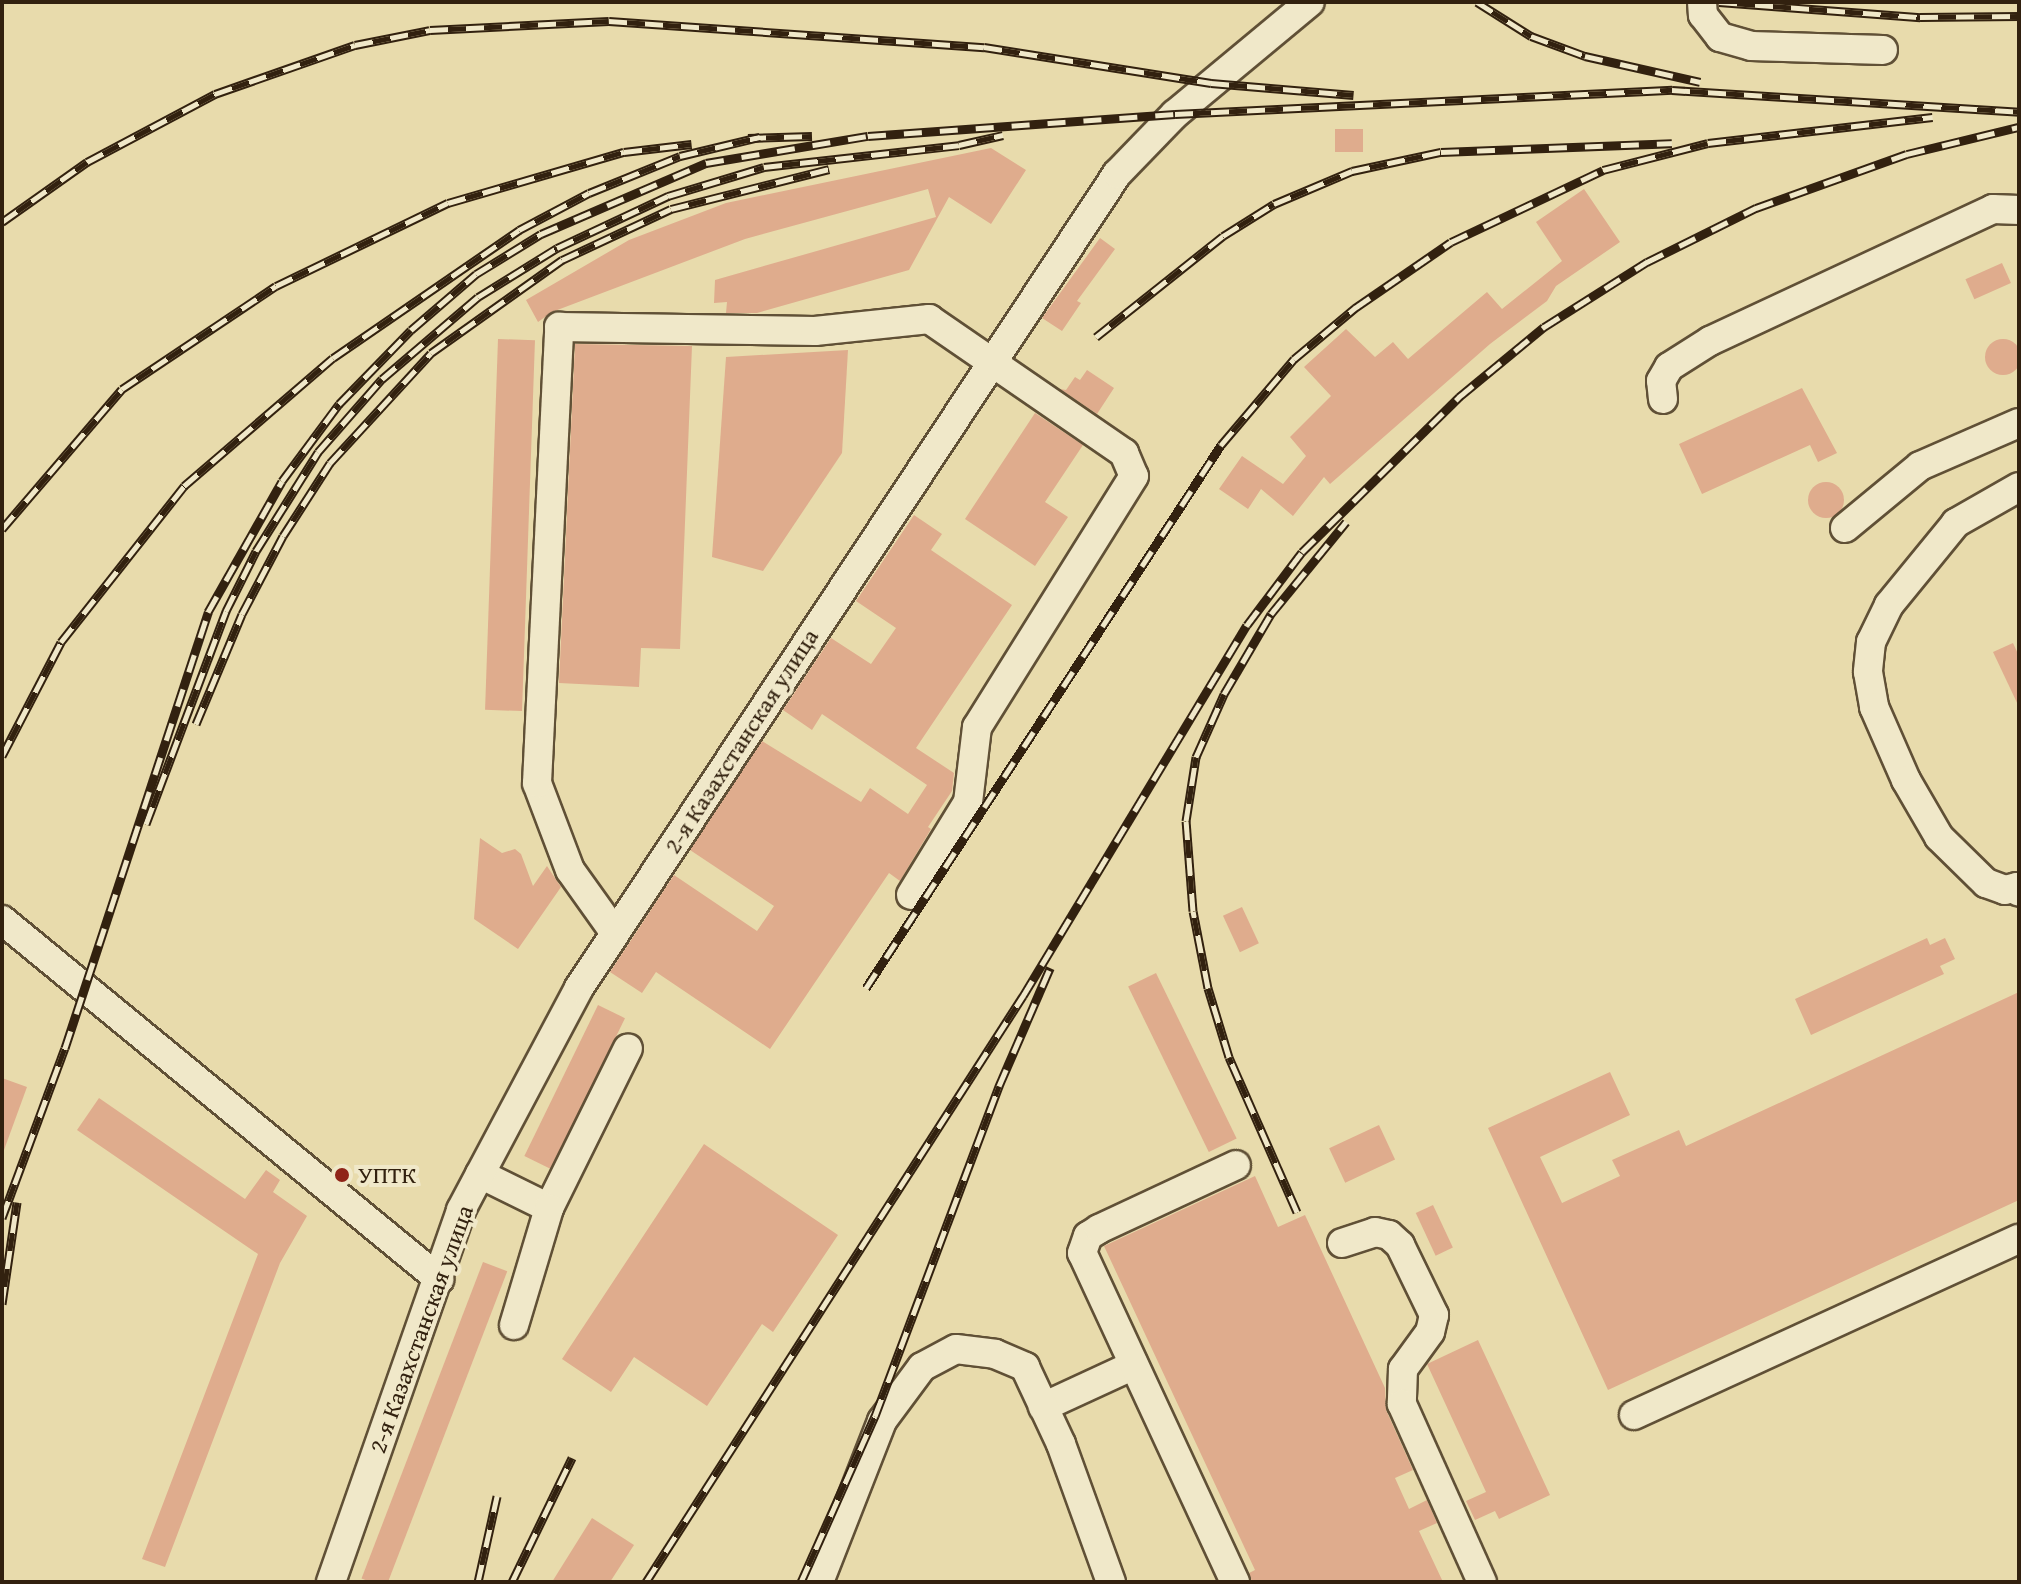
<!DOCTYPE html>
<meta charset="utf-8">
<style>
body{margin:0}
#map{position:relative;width:2021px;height:1584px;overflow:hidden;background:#e8dbac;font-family:"Gentium Book Plus",serif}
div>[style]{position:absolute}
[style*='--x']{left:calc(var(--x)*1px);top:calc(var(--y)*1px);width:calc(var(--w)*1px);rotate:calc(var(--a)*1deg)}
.building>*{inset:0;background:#dfac8d;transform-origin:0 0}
.round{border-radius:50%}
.roads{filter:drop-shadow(2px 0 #605036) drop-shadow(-2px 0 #605036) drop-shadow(0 2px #605036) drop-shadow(0 -2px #605036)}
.minor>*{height:28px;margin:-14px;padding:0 14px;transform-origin:14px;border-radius:14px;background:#f0e8c9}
.rail>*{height:9px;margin-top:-4.5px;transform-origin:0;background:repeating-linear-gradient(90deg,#f0e8c9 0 18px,#32210f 0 36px);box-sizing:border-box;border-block:2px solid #32210f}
.dots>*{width:22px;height:22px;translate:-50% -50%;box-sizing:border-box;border:4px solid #f0e8c9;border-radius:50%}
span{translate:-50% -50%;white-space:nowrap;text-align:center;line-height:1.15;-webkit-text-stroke:8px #f0e8c9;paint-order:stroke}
.street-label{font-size:24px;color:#32210f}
.poi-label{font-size:24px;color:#32210f}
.left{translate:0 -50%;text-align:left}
.frame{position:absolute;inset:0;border:4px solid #32210f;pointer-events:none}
</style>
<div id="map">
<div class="building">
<div style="left:1335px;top:129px;width:28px;height:23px"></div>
<div style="clip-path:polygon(991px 148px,1026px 170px,991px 224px,949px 197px,909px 270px,757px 313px,726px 313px,727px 302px,714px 303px,715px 280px,936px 217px,928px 189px,745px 239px,552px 312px,538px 322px,526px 300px,629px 240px,726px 203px)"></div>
<div style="clip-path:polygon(1584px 189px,1620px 242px,1556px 286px,1547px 301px,1490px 344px,1330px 484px,1324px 477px,1293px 516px,1261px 489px,1248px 509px,1219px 489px,1242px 456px,1283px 484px,1306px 456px,1290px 437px,1331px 396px,1304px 367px,1346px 329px,1375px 357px,1393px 342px,1408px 359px,1487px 292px,1502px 309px,1562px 261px,1536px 222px)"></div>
<div style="clip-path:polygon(1100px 238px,1115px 249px,1077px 301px,1081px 303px,1062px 331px,1042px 318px)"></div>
<div style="left:2002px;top:263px;width:22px;height:40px;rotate:66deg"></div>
<div style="left:498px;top:339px;width:37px;height:371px;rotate:2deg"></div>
<div class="round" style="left:1985px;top:339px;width:36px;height:36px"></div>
<div style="clip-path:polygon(575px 344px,692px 346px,680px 649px,641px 648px,639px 687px,559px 683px)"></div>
<div style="clip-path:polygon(848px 350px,842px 453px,763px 571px,712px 557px,726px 357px)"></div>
<div style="clip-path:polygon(1087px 370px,1114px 388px,1097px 414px,1060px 389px,1066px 390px,1075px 377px,1080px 380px)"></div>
<div style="clip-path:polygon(1802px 388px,1837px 453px,1818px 462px,1810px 445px,1702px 494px,1679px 444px)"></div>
<div style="clip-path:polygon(1035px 413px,1083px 445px,1045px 502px,1068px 517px,1035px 566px,965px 519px)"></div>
<div class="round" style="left:1808px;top:482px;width:36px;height:36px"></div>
<div style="clip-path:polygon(914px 515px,942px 534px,931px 550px,1012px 605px,916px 748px,954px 773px,952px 791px,928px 827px,931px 829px,900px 881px,889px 873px,770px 1049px,656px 972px,642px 993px,610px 972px,674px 875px,757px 931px,774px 906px,690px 850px,762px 741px,861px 802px,870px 788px,908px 814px,927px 785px,822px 714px,812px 730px,783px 710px,831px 638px,871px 664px,896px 628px,856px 601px)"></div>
<div style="clip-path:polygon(2013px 643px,2019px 656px,2019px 707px,1993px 652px)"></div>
<div style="clip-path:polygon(480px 838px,502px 853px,515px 849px,521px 854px,533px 886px,547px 866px,561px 887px,518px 949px,474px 919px)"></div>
<div style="left:1242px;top:907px;width:40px;height:21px;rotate:65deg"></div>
<div style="clip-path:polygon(1927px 938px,1930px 945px,1945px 938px,1955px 959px,1940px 966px,1944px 974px,1811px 1035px,1795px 999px)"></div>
<div style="left:1156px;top:973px;width:184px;height:31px;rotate:64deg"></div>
<div style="clip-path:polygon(2019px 992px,2019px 1200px,1608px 1390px,1488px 1128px,1610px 1072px,1630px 1115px,1540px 1157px,1562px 1203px,1620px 1176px,1612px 1160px,1679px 1130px,1686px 1146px)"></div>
<div style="left:598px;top:1005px;width:30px;height:168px;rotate:26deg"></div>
<div style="clip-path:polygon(2px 1078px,27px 1087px,4px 1150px,2px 1149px)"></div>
<div style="clip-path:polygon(99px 1098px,245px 1199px,266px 1170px,280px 1180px,273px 1192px,307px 1216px,280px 1263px,165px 1567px,142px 1559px,258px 1254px,77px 1130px)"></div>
<div style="left:1379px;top:1125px;width:38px;height:55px;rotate:65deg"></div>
<div style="clip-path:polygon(704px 1144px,838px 1235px,773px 1332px,762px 1324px,707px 1406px,634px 1357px,611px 1392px,562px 1359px)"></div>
<div style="clip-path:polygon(1255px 1176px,1278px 1227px,1305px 1215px,1385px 1388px,1386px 1410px,1413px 1470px,1395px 1478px,1409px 1509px,1427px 1500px,1437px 1523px,1419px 1531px,1443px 1582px,1252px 1582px,1249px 1573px,1255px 1570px,1104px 1246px)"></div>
<div style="left:1433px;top:1205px;width:47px;height:19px;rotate:65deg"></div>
<div style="left:483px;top:1262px;width:26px;height:339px;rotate:21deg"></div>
<div style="clip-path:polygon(1478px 1340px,1550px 1495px,1499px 1519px,1495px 1511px,1475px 1520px,1466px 1501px,1486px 1492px,1427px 1364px)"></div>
<div style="clip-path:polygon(592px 1518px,634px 1545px,610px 1582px,552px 1582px)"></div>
</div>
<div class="roads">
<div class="minor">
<div style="--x:1702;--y:2;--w:13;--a:86"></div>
<div style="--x:1703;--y:15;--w:28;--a:52"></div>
<div style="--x:1720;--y:37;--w:32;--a:16"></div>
<div style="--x:1751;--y:46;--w:132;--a:1.7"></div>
<div style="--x:1663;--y:399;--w:18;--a:-96"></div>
<div style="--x:1661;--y:381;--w:16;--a:-60"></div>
<div style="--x:1669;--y:367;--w:49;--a:-32.4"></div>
<div style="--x:1710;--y:341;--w:312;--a:-25"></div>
<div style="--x:1993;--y:209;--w:26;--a:2"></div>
<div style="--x:2019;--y:487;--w:73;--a:150.3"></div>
<div style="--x:1956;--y:523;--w:106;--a:129.3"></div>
<div style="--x:1889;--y:605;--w:41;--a:115.9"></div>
<div style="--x:1871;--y:642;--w:30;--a:96"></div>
<div style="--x:1868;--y:672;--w:36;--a:80"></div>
<div style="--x:1874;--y:707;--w:80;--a:66.3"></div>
<div style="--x:1906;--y:780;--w:66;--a:59.9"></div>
<div style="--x:1939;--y:837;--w:66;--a:44.4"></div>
<div style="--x:1986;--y:883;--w:20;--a:20"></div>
<div style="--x:2005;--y:890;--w:12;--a:-14"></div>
<div style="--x:2017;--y:887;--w:5;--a:68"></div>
<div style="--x:1845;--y:528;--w:97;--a:-39.6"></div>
<div style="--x:1920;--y:466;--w:108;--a:-23.5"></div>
<div style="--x:2;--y:920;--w:566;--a:39.4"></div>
<div style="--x:615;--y:933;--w:77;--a:-125.5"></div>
<div style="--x:570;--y:870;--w:93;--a:-110.8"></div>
<div style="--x:537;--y:783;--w:457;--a:-87.2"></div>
<div style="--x:559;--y:327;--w:256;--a:0.9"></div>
<div style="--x:815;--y:331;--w:115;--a:-6"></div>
<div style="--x:929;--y:319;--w:237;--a:34.5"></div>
<div style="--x:1124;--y:453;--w:25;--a:67"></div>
<div style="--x:1134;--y:476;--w:296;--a:122"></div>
<div style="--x:977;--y:727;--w:76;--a:96.8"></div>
<div style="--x:968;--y:802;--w:109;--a:121.5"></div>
<div style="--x:480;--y:1174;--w:77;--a:26.2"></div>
<div style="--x:549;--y:1208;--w:178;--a:-63.7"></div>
<div style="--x:1342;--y:1243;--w:35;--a:-18"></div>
<div style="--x:1375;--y:1232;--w:14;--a:12"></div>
<div style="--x:1389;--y:1235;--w:15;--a:42"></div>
<div style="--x:1400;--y:1245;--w:78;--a:64.1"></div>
<div style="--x:1434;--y:1315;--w:17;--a:103"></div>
<div style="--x:1430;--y:1332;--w:46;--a:126.1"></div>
<div style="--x:1403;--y:1369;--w:35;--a:92"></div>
<div style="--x:1402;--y:1404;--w:195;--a:65.8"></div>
<div style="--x:514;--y:1325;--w:122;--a:-73.3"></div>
<div style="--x:1043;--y:1407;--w:100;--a:-24.8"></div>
<div style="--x:1634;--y:1415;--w:423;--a:-24.6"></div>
<div style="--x:331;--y:1582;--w:394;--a:-70.7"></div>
<div style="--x:461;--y:1210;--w:251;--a:-62"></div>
<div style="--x:579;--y:988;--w:976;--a:-56.54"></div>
<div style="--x:1117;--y:174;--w:83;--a:-46"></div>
<div style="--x:1175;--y:114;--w:175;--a:-39.7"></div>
<div style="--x:819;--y:1582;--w:173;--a:-68.6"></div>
<div style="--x:882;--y:1421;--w:67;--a:-53.5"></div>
<div style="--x:922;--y:1367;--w:38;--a:-28"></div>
<div style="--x:956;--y:1349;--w:39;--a:7"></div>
<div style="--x:995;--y:1354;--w:33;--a:23"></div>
<div style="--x:1025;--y:1367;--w:85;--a:64.9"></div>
<div style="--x:1061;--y:1444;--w:147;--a:70.1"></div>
<div style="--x:1235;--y:1582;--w:363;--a:-114.9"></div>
<div style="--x:1082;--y:1253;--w:18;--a:-71"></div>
<div style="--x:1088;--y:1236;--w:13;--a:-32"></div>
<div style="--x:1099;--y:1229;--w:151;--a:-25"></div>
</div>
</div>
<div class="rail">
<div style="--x:1477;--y:2;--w:64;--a:32.2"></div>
<div style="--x:1531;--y:36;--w:58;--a:20.3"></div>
<div style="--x:1585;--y:56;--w:118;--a:12.7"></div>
<div style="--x:1719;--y:2;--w:202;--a:4.3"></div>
<div style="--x:1920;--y:17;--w:99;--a:-0.6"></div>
<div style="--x:748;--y:138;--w:64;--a:-1.8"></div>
<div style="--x:2;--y:222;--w:104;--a:-35.2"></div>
<div style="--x:87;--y:162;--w:145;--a:-28"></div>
<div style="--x:215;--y:94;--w:148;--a:-19.3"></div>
<div style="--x:355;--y:45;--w:76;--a:-11.3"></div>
<div style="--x:430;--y:30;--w:179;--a:-2.9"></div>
<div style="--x:609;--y:21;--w:376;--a:4"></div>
<div style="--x:984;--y:47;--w:230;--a:9"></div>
<div style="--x:1211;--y:83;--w:143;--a:4.8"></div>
<div style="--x:1096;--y:337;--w:162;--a:-38.5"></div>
<div style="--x:1223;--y:236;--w:60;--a:-32.1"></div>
<div style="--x:1274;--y:204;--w:85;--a:-22.9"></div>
<div style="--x:1352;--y:171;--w:91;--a:-12.1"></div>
<div style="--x:1441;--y:152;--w:231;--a:-2.2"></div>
<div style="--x:2;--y:529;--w:184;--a:-49.4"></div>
<div style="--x:122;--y:389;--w:185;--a:-33.8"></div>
<div style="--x:276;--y:286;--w:191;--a:-25.8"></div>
<div style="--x:448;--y:203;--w:183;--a:-16.2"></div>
<div style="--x:624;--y:152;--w:68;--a:-6.7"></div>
<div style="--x:196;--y:724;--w:119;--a:-67.3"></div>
<div style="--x:242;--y:614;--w:88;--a:-62.3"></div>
<div style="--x:283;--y:536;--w:87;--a:-57.2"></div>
<div style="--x:330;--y:463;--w:149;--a:-47.4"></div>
<div style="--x:431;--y:353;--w:161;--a:-35.4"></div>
<div style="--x:562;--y:260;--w:120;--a:-25.1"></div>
<div style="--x:671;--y:209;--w:163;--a:-14.2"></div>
<div style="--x:2;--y:756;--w:128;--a:-62.6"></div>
<div style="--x:61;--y:642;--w:199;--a:-51.7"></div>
<div style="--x:184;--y:486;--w:196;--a:-40.7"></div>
<div style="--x:333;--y:358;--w:226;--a:-34.5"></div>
<div style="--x:519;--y:230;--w:79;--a:-27.9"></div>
<div style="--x:589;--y:193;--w:98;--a:-22.1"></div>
<div style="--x:680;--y:156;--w:82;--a:-13.4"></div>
<div style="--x:146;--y:824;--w:228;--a:-69.4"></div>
<div style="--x:226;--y:611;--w:67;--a:-63.4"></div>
<div style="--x:256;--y:551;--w:117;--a:-57.9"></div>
<div style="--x:318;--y:452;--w:97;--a:-48.8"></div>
<div style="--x:382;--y:379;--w:126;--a:-40.5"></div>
<div style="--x:478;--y:297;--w:93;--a:-31.8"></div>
<div style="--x:557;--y:248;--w:123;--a:-25.1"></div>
<div style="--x:668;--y:196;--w:100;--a:-16.8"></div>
<div style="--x:764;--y:167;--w:196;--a:-6.4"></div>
<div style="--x:959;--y:145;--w:45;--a:-12.8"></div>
<div style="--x:866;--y:988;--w:649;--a:-56.82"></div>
<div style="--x:1221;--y:445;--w:113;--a:-49.7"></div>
<div style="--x:1294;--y:359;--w:80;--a:-39.9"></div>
<div style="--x:1355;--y:308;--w:116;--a:-34.5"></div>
<div style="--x:1451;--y:242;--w:168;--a:-25.3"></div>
<div style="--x:1603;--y:170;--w:108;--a:-14.4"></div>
<div style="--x:1708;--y:143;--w:226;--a:-6.6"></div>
<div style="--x:1297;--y:1212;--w:169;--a:-113.7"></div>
<div style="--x:1229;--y:1057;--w:72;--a:-106.9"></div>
<div style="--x:1208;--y:988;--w:78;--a:-101"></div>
<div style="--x:1193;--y:911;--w:90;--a:-94.4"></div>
<div style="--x:1186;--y:821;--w:65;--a:-81.1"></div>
<div style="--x:1196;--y:757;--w:69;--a:-66"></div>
<div style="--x:1224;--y:694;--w:93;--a:-59.6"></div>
<div style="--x:1271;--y:614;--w:119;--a:-50.8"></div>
<div style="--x:2;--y:1218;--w:181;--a:-69.7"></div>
<div style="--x:65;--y:1048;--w:459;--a:-71.8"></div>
<div style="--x:208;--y:612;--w:150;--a:-60.5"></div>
<div style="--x:282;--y:481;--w:96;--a:-53.5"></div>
<div style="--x:339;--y:404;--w:103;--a:-45.8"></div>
<div style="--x:411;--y:330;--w:86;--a:-40.7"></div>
<div style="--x:476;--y:274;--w:76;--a:-31.6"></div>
<div style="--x:541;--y:234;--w:180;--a:-23.3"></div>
<div style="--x:706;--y:163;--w:164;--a:-9.5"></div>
<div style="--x:868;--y:136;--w:308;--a:-4.1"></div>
<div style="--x:1175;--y:114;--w:498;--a:-2.8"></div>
<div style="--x:1672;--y:90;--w:348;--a:3.6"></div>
<div style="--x:2;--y:1304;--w:103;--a:-81.6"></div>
<div style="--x:478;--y:1582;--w:88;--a:-77.5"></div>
<div style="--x:512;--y:1582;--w:138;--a:-64.2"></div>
<div style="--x:646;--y:1582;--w:697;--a:-57.25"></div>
<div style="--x:1023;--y:996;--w:433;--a:-58.9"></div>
<div style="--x:1247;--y:625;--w:91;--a:-53"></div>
<div style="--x:1302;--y:552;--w:221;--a:-44.6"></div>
<div style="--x:1459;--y:397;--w:110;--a:-39.5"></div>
<div style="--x:1544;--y:327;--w:122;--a:-32.3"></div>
<div style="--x:1647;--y:262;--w:122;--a:-26.4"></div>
<div style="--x:1756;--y:208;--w:160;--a:-19.7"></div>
<div style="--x:1907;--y:154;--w:115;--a:-13.6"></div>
<div style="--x:801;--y:1582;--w:182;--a:-66"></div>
<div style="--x:875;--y:1416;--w:353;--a:-69.4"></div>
<div style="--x:999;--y:1086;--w:129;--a:-66.6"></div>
</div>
<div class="dots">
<div style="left:342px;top:1175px;background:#8f2418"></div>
</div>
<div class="street-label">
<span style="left:741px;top:741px;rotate:-57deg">2-я Казахстанская улица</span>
<span style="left:421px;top:1329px;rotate:-70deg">2-я Казахстанская улица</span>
</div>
<div class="poi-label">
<span class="left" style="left:358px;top:1175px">УПТК</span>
</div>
<div class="frame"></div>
</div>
